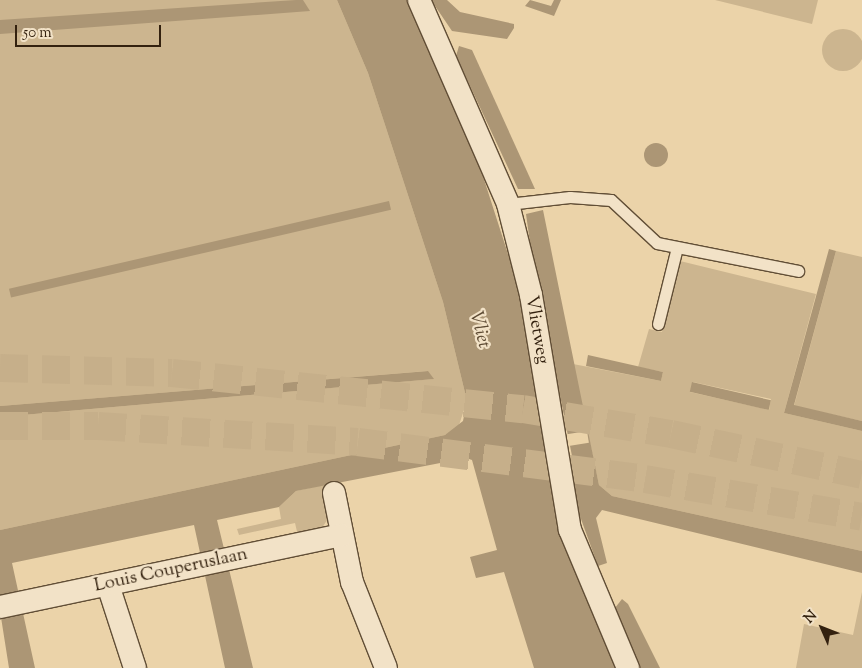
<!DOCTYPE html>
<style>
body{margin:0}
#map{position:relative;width:862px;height:668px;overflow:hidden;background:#ebd3a9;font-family:"Sorts Mill Goudy",serif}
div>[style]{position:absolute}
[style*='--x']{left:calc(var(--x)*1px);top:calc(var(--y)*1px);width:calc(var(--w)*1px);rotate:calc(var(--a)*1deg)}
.green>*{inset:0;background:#ccb58f}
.round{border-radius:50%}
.water>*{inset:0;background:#ac9675;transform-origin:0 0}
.pier>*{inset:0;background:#ebd3a9;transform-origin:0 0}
.trunk-tunnel>*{height:28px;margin-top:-14px;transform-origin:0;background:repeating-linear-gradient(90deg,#c6af8a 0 28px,transparent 0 42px)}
.roads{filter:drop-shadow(1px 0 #614e36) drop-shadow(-1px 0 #614e36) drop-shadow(0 1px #614e36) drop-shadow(0 -1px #614e36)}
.service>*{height:11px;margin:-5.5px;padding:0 5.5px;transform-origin:5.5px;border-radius:5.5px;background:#f2e2c7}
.minor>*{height:22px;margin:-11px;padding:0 11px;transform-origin:11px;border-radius:11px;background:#f2e2c7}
span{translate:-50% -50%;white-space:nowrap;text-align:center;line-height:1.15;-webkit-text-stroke:4.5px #f2e2c7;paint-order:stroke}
.street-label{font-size:18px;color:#33210f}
.water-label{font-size:19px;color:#5d4a33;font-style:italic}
.north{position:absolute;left:797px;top:603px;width:50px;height:50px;-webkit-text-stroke:4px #f2e2c7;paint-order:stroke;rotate:314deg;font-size:14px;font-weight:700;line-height:20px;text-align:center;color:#33210f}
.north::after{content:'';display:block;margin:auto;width:18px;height:22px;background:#33210f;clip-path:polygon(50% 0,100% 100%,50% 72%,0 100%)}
.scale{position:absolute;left:15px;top:25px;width:146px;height:22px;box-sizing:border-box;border:2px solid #33210f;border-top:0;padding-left:6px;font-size:15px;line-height:18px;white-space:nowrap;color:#33210f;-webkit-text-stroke:4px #f2e2c7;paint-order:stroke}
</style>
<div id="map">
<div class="green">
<div style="clip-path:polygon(0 0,337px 0,368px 73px,443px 302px,467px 401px,458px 428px,445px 435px,0 530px,0 417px,433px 379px,427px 371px,0 406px)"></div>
<div style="clip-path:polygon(715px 0,818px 0,812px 24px)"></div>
<div class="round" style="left:822px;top:29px;width:42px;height:42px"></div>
<div style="clip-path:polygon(836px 251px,862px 257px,862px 421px,794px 406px)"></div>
<div style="clip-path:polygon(evenodd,680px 261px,816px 294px,784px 413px,862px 431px,862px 551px,612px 496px,599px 485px,573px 364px,661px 381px,663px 372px,638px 367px,649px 329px,662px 332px,680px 261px,693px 382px,771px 399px,769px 410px,690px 392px,693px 382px)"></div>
<div style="clip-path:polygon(344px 480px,323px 489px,328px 519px,321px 529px,298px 536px,295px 523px,239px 535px,237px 529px,281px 519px,279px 507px,296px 491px)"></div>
<div style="clip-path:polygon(862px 592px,862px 668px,796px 668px,804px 624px,853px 635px)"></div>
</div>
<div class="water">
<div style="clip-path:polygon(296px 0,303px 0,310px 11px,0 34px,0 20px)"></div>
<div style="clip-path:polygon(337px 0,407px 0,480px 167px,517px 282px,616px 668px,534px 668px,504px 572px,476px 578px,470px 557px,497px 550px,472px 460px,466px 458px,296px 491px,279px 507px,217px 520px,253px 668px,225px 668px,194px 525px,12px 563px,35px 668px,9px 668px,0 611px,0 530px,445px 435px,463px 421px,467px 401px,443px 302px,368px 73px)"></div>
<div style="clip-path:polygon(431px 0,447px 0,460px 12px,514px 24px,514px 28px,507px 39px,452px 31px)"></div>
<div style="clip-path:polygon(530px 0,551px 6px,554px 0,561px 0,554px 16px,525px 6px)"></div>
<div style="clip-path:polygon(459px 46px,472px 50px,535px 189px,518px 189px,456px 56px)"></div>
<div class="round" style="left:644px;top:143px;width:24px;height:24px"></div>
<div style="left:389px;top:201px;width:9px;height:390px;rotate:77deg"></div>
<div style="clip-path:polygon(543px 210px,599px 485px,612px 496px,862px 551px,862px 573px,602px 510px,596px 518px,607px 563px,598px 566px,581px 519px,573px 513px,566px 472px,575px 471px,531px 250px,526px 214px)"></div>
<div style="clip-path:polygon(829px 249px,836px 251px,794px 405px,862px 421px,862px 431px,784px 413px)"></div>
<div style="clip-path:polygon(588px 355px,663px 372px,661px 381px,586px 366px)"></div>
<div style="clip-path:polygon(428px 371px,434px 379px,0 417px,0 406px)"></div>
<div style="left:692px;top:382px;width:81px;height:10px;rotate:13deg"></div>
<div style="clip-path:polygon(622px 599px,628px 604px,660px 668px,639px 668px,615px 608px)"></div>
</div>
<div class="pier">
<div style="left:587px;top:431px;width:12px;height:22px;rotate:81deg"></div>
</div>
<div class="trunk-tunnel">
<div style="--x:0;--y:368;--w:172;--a:1.7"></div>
<div style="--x:172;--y:373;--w:353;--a:5.9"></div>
<div style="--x:523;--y:409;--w:150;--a:9.6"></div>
<div style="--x:671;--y:434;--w:195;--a:12.1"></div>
<div style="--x:0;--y:426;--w:98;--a:0"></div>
<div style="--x:98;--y:426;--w:260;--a:3.5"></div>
<div style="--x:358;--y:442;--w:289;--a:7.3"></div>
<div style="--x:645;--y:479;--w:220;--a:9.9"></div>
</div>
<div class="roads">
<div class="service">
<div style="--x:508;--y:204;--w:62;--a:-6.4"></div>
<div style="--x:570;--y:197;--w:41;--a:4.2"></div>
<div style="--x:611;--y:200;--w:63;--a:43.1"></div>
<div style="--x:657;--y:243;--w:144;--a:11.2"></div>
<div style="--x:658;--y:324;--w:79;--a:-76.1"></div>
</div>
<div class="minor">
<div style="--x:419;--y:0;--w:223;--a:66.4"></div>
<div style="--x:508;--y:204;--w:94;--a:75.8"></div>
<div style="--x:531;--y:295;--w:238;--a:80.6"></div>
<div style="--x:570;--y:530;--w:150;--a:67.2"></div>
<div style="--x:334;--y:493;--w:91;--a:78.6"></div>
<div style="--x:352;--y:582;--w:92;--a:68.4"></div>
<div style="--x:108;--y:585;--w:87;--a:72"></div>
<div style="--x:0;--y:607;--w:349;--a:-11.9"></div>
</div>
</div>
<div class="street-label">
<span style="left:536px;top:330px;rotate:80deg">Vlietweg</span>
<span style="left:171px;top:571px;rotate:-12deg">Louis Couperuslaan</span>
</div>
<div class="water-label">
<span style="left:479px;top:330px;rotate:75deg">Vliet</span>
</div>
<div class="north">N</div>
<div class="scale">50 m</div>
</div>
